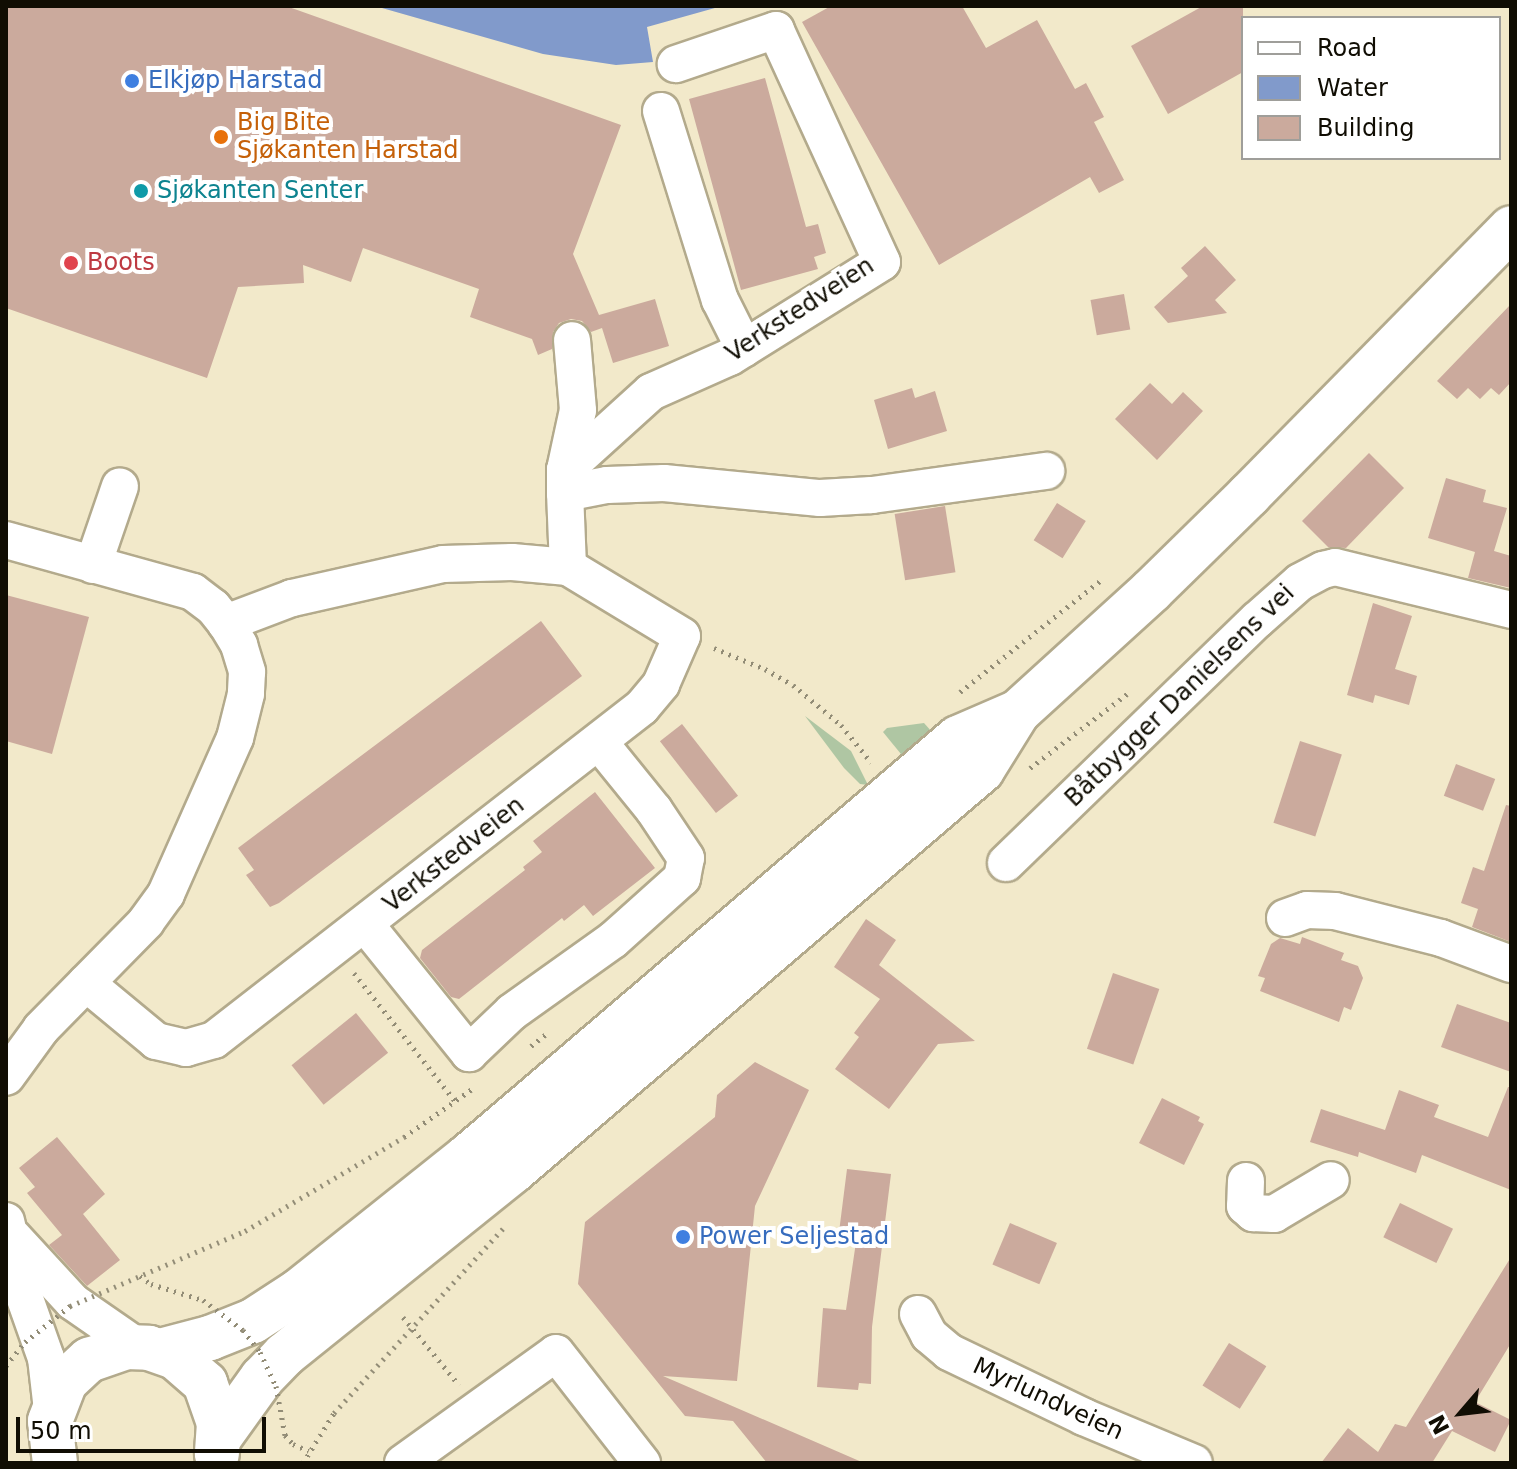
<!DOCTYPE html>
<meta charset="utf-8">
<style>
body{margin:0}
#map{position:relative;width:1517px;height:1469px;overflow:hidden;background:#f2e9ca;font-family:"DejaVu Sans",sans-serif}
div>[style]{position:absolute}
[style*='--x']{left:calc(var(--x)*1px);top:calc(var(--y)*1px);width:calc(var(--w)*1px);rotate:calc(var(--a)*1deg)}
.green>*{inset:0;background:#afc6a3}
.water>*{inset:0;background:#819acb}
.building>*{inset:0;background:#cbaa9d;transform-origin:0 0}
.path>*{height:5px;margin-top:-2.5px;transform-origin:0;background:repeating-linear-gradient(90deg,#928c76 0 2px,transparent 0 8px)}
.roads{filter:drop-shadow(2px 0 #b3aa8c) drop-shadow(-2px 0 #b3aa8c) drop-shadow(0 2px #b3aa8c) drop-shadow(0 -2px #b3aa8c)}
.minor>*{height:36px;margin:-18px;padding:0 18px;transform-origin:18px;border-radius:18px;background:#fff}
.highway>*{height:44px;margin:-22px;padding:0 22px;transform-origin:22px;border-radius:22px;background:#fff}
.path-bridge>*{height:5px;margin-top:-2.5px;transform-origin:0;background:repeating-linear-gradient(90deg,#928c76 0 2px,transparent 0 8px)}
.dots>*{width:22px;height:22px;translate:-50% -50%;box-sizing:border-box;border:4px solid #fff;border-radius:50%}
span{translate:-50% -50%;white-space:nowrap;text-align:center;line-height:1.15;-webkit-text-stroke:8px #fff;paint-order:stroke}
.shop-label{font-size:24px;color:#366cbe}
.left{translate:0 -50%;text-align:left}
.food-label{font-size:24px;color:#c56008}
.culture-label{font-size:24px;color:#0d838f}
.health-label{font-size:24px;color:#be3a42}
.street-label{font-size:24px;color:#100d03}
.frame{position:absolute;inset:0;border:8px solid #100d03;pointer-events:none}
.legend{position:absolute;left:1241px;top:16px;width:260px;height:144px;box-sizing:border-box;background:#fff;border:2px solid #9f9e9a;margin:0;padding:10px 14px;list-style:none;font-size:24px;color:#100d03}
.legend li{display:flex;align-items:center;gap:16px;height:40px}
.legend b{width:40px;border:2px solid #9f9e9a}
.north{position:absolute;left:1421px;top:1373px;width:80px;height:80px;-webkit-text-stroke:6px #fff;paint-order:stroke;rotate:242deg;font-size:22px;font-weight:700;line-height:32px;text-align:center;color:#100d03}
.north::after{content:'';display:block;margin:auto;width:28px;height:36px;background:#100d03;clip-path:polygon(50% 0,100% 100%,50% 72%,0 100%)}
.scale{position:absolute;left:16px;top:1417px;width:250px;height:36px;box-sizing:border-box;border:4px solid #100d03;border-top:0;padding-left:10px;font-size:24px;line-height:28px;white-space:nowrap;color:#100d03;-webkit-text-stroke:6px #fff;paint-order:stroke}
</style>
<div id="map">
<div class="green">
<div style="clip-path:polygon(805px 716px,851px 751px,868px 785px,860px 784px,844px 768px)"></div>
<div style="clip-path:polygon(924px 723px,932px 732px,905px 759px,883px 732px,887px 728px)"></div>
</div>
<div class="water">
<div style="clip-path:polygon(375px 6px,722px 6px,647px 27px,653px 62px,616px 65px,543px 54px)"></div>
</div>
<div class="building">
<div style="clip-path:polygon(6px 6px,286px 6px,621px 125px,573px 254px,599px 315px,655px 299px,669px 346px,613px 363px,602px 328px,591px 332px,582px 321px,571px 319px,559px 323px,553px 332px,552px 349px,538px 355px,532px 339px,470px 317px,479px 289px,363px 248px,351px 282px,303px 265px,304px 283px,238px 287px,207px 378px,6px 308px)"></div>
<div style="clip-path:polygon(831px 6px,962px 6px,986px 48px,1037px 20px,1075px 89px,1086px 83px,1104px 117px,1094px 122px,1124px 180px,1099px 193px,1090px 177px,939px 265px,802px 22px)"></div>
<div style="clip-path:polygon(1203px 6px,1243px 6px,1243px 72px,1168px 114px,1131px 46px)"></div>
<div style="clip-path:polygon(765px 78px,806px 227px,818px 224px,826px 253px,814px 257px,818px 269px,741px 290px,689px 99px)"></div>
<div style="clip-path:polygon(1205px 246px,1236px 280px,1215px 300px,1227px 313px,1168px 323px,1154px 307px,1188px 276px,1181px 268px)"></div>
<div style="left:1124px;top:294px;width:36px;height:34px;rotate:80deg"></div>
<div style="clip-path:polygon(1511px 304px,1511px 382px,1499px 395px,1491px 388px,1480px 399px,1468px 388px,1457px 399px,1437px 381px)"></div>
<div style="clip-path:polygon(1150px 383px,1172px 404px,1183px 392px,1203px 411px,1157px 460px,1115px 419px)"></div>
<div style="clip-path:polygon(912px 388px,915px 398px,935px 391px,947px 431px,888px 449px,874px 400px)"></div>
<div style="clip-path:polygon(1369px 453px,1404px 488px,1346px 548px,1328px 547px,1302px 521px)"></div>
<div style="clip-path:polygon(1446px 478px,1486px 490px,1483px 502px,1507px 508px,1494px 551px,1511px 556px,1511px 588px,1468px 578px,1475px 552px,1428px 538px)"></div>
<div style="left:1057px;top:503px;width:34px;height:44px;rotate:32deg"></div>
<div style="left:945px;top:506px;width:67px;height:51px;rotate:81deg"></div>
<div style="clip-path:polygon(6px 595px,89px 617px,52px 754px,6px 741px)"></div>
<div style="clip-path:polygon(1373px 603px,1412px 616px,1395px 669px,1417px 676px,1409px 705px,1375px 695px,1373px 703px,1347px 695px)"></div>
<div style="clip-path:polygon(541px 621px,582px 676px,279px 903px,270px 907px,246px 875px,254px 870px,238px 848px)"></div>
<div style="left:682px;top:724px;width:91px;height:28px;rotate:52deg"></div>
<div style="left:1300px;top:741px;width:44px;height:86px;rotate:18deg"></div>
<div style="left:1456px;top:764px;width:42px;height:34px;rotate:21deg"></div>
<div style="clip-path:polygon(595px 792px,655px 868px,593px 916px,584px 905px,564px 921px,562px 918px,459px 999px,451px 997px,420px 958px,422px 950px,525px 870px,523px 867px,542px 852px,533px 841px)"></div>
<div style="clip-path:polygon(1506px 805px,1511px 806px,1511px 942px,1472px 927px,1478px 909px,1461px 903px,1473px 867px,1484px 871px)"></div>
<div style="clip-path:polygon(866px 919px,896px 940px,879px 965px,975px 1041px,938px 1044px,889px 1109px,835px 1069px,859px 1037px,854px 1033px,880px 999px,834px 967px)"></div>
<div style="clip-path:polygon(1302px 937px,1344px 953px,1341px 960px,1358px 966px,1363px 978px,1351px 1010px,1344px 1007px,1339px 1022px,1260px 991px,1265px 978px,1258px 976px,1271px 944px,1280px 938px,1300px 944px)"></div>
<div style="left:1113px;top:973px;width:49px;height:80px;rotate:19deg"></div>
<div style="clip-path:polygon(1457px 1004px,1511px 1023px,1511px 1072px,1441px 1047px)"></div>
<div style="left:356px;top:1013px;width:51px;height:83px;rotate:51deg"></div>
<div style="clip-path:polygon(755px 1062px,809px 1090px,755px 1206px,737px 1381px,663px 1376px,864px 1463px,767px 1463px,733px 1421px,685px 1416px,578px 1284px,585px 1222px,715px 1117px,717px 1095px)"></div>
<div style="clip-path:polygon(1508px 1087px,1511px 1087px,1511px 1190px,1422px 1155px,1416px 1173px,1359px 1152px,1358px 1157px,1310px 1142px,1321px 1109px,1385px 1130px,1399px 1090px,1439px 1105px,1434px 1117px,1488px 1137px)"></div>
<div style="clip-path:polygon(1162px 1098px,1200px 1117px,1198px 1121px,1204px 1124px,1184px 1165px,1139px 1143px)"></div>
<div style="clip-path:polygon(57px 1137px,105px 1194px,83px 1214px,120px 1260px,87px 1286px,49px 1245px,62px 1235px,27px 1193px,35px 1187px,19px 1168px)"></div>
<div style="clip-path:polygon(847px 1169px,891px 1174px,872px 1327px,871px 1384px,859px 1383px,858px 1390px,817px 1387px,823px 1308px,846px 1310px,856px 1242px,838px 1240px)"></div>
<div style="left:1400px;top:1203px;width:59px;height:38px;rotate:26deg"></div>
<div style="left:1010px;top:1223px;width:51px;height:45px;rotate:23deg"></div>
<div style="clip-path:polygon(1511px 1257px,1511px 1343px,1475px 1402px,1511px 1420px,1495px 1452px,1452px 1431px,1432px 1463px,1321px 1463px,1348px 1428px,1378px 1452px,1395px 1424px,1406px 1427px)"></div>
<div style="left:1229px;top:1343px;width:44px;height:50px;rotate:32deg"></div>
</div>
<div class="path">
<div style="--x:714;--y:648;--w:55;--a:22.4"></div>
<div style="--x:765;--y:669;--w:32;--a:30"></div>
<div style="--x:793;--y:685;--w:62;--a:39.8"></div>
<div style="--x:841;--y:725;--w:48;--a:51"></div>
<div style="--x:960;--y:692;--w:179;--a:-38.4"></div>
<div style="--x:1030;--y:768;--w:122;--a:-37.3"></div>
<div style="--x:354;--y:973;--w:163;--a:51.7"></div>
<div style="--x:531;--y:1046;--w:23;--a:-38"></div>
<div style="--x:404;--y:1137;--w:87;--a:-35.2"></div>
<div style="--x:403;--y:1317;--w:88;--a:50.5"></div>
</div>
<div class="roads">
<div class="minor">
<div style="--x:661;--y:111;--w:198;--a:72.7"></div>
<div style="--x:720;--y:300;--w:54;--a:63.4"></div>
<div style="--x:565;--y:470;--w:61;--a:-77.8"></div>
<div style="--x:578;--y:410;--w:70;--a:-94.9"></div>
<div style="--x:565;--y:493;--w:23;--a:-90"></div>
<div style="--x:565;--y:470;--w:116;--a:-42.2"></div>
<div style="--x:651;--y:392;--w:86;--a:-23.9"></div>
<div style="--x:730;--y:357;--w:179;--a:-32"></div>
<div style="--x:882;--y:262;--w:255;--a:-114.6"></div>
<div style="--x:776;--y:30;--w:106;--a:161.2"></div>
<div style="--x:6;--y:540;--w:194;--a:15.5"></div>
<div style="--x:193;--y:592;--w:25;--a:37"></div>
<div style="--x:213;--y:607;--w:21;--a:51"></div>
<div style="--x:226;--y:623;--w:26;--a:59"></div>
<div style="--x:239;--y:645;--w:28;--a:73"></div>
<div style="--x:247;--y:672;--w:22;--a:93"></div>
<div style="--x:246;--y:694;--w:45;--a:104"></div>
<div style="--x:235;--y:738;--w:171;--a:113.9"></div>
<div style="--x:166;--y:894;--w:34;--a:126"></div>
<div style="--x:146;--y:922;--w:150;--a:134.5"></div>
<div style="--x:41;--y:1029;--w:59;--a:126.1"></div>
<div style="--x:93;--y:565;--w:83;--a:-71.1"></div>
<div style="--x:568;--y:567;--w:74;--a:-92.3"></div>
<div style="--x:565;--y:493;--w:43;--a:-10.8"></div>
<div style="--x:607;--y:485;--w:57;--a:-2"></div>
<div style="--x:664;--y:483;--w:157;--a:5.5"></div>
<div style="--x:820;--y:498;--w:52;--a:-3.3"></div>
<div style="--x:872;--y:495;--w:176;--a:-7.9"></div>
<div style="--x:1006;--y:863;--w:349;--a:-44.1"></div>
<div style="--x:1257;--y:620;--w:57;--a:-41.5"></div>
<div style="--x:1300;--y:582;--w:26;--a:-28"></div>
<div style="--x:1323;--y:570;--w:12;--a:-14"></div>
<div style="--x:1335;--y:567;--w:181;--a:13.7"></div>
<div style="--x:1285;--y:918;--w:23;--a:-20"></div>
<div style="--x:1307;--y:910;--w:28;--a:2"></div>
<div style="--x:1335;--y:911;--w:109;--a:14.3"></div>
<div style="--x:1441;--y:938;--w:75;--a:20.4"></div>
<div style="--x:365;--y:924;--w:166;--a:51.1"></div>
<div style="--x:469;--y:1053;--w:59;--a:-43.6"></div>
<div style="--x:512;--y:1012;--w:124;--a:-35.5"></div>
<div style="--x:613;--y:940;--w:93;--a:-41.9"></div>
<div style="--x:682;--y:878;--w:20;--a:-79"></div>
<div style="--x:686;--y:858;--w:58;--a:-123.7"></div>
<div style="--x:654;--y:810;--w:87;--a:-129"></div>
<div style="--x:86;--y:983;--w:91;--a:39.6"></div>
<div style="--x:156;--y:1041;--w:31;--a:13"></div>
<div style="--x:186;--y:1048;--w:29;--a:-16"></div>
<div style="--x:214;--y:1040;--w:542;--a:-37.88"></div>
<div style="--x:642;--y:707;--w:30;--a:-50"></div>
<div style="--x:661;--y:684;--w:52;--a:-66.4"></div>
<div style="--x:682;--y:636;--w:133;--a:-148.8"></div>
<div style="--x:568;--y:567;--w:56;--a:-174.9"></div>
<div style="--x:512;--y:562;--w:69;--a:178.3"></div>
<div style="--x:443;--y:564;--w:155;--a:167.3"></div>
<div style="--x:292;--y:598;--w:71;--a:159.3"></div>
<div style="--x:1246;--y:1181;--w:25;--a:92"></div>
<div style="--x:1245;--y:1206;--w:11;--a:41"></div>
<div style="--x:1253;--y:1213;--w:21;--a:3"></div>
<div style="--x:1274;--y:1214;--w:66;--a:-30.8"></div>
<div style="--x:6;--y:1221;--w:77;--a:76.5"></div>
<div style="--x:24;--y:1296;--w:66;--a:70.5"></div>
<div style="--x:46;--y:1358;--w:52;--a:83.4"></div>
<div style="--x:13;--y:1237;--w:88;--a:47.3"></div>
<div style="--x:73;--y:1302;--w:79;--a:34.7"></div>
<div style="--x:918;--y:1314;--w:24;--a:62"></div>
<div style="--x:929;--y:1335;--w:26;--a:40"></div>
<div style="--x:949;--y:1352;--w:150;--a:25.7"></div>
<div style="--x:1084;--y:1417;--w:119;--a:22.7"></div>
<div style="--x:403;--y:1463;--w:188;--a:-35.7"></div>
<div style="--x:556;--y:1353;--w:140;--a:52"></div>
</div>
<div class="highway">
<div style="--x:160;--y:1351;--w:52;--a:-14.6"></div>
<div style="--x:210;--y:1338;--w:46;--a:-21.6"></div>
<div style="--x:253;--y:1321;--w:55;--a:-33.1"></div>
<div style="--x:299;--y:1291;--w:215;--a:-38.6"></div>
<div style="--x:467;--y:1157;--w:645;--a:-40.48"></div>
<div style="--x:958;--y:738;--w:65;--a:-23.4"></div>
<div style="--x:219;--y:1438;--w:74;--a:-54.4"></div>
<div style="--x:262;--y:1378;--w:32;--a:-46"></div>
<div style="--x:284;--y:1355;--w:294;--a:-38.8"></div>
<div style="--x:513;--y:1171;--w:617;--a:-40.53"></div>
<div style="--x:982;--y:770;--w:68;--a:-58.2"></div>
<div style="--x:1018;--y:712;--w:181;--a:-42.3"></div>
<div style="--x:1152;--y:590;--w:136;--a:-44.4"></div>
<div style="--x:1249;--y:495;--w:374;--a:-45.5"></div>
<div style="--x:55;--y:1463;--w:42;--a:-96.8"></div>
<div style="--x:50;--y:1421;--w:42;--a:-69"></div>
<div style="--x:65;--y:1382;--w:33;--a:-43"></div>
<div style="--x:89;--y:1360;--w:39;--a:-19"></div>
<div style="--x:126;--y:1347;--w:23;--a:2"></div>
<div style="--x:149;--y:1348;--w:28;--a:19"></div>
<div style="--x:175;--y:1357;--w:40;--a:41"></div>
<div style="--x:205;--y:1383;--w:42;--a:70.7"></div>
<div style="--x:219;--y:1423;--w:31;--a:94"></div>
</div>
</div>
<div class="path-bridge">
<div style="--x:140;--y:1276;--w:14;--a:36"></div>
<div style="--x:151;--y:1284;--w:54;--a:17.1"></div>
<div style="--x:203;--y:1300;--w:50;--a:36.9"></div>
<div style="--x:243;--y:1330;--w:28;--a:52"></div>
<div style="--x:260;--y:1352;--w:38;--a:65"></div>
<div style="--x:276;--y:1386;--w:50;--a:79.6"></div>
<div style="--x:285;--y:1435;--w:12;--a:48"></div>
<div style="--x:293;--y:1444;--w:17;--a:24"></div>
<div style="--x:6;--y:1366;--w:31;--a:-52"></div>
<div style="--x:25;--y:1342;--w:58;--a:-38.7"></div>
<div style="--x:70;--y:1306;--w:190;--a:-23.2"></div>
<div style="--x:245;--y:1231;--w:185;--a:-30.6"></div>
<div style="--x:303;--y:1463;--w:59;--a:-58.2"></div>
<div style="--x:334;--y:1413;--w:256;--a:-47.5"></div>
</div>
<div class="dots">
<div style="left:132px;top:81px;background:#3f7fe0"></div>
<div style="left:221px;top:137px;background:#e8710a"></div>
<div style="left:141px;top:191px;background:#0f9aa8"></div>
<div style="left:71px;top:263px;background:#e0444e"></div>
<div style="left:683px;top:1237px;background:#3f7fe0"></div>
</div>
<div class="shop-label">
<span class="left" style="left:148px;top:81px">Elkjøp Harstad</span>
<span class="left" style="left:699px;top:1237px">Power Seljestad</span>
</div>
<div class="food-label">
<span class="left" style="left:237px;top:137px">Big Bite<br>Sjøkanten Harstad</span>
</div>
<div class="culture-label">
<span class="left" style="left:157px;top:191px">Sjøkanten Senter</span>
</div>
<div class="health-label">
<span class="left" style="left:87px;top:263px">Boots</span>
</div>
<div class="street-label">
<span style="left:800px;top:310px;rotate:-33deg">Verkstedveien</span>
<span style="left:1180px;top:696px;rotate:-44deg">Båtbygger Danielsens vei</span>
<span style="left:454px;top:855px;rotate:-38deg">Verkstedveien</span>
<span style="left:1048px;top:1399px;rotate:25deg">Myrlundveien</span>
</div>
<div class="frame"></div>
<ul class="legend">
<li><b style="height:10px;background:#fff"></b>Road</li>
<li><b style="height:22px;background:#819acb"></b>Water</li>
<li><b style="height:22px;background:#cbaa9d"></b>Building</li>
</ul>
<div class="north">N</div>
<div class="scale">50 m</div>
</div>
